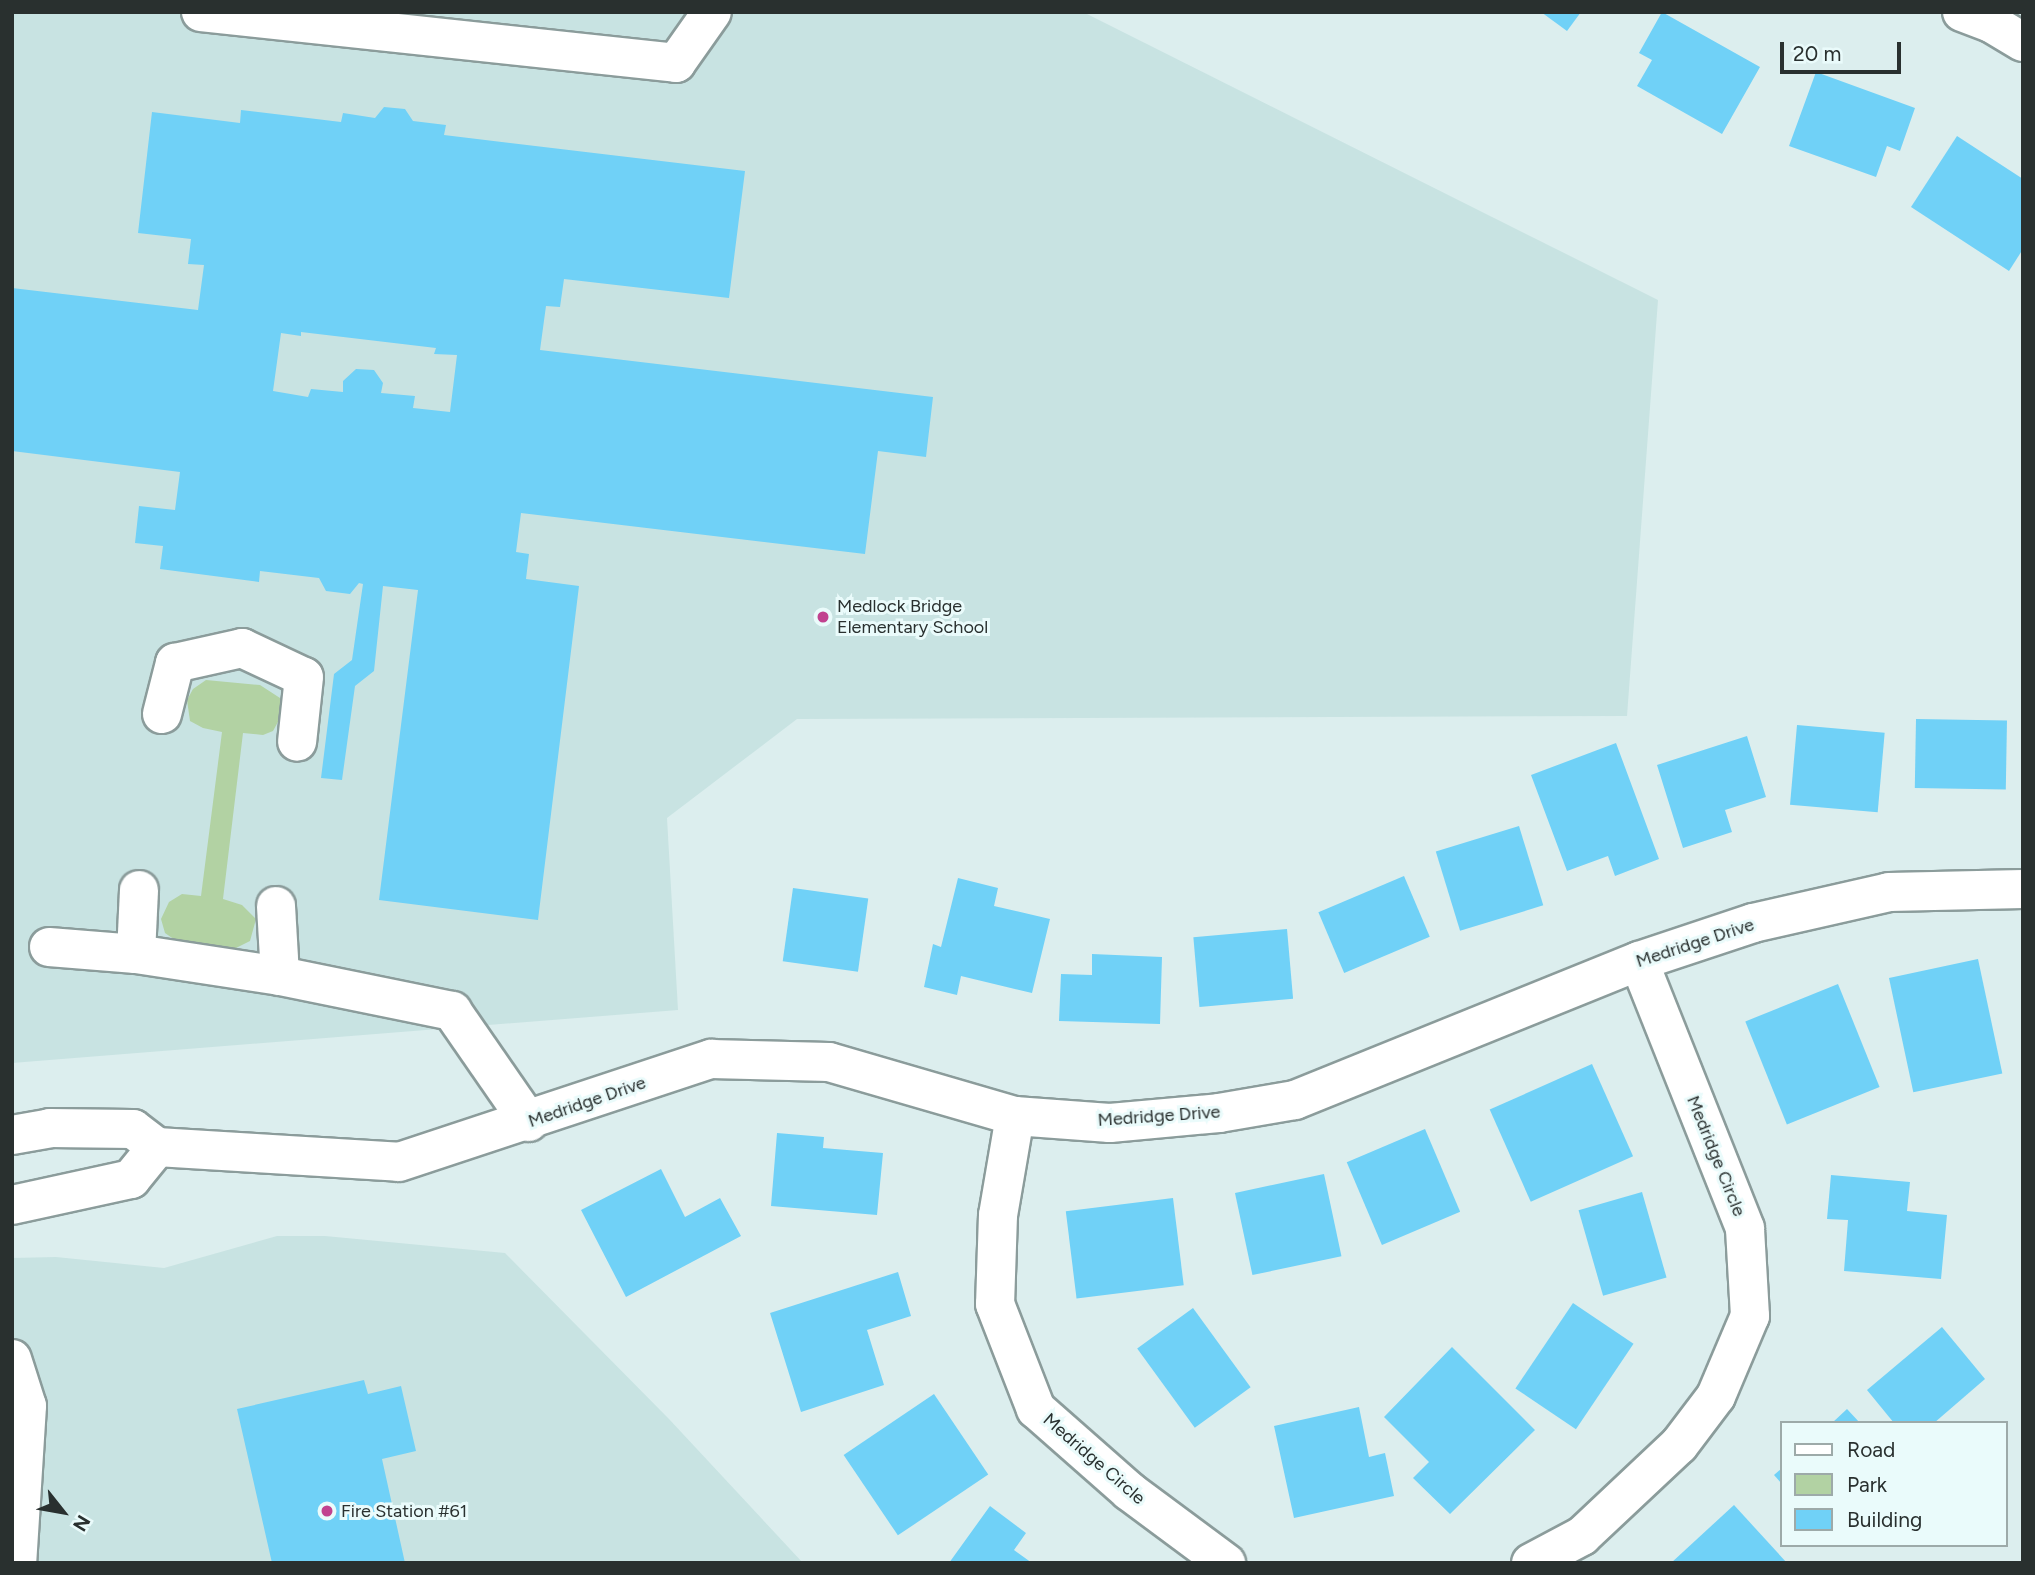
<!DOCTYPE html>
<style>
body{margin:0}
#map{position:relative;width:2035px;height:1575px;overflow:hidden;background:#dceeee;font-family:Figtree,sans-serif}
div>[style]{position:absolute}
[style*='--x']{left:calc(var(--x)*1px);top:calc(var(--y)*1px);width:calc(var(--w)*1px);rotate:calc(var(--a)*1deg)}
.built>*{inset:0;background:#c8e3e2}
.green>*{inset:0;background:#b2d2a3}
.building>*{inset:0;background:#70d1f7;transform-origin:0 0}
.roads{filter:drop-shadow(2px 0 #8b9c9b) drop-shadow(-2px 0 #8b9c9b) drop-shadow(0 2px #8b9c9b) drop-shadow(0 -2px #8b9c9b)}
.minor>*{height:38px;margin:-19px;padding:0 19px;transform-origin:19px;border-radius:19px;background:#fff}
.dots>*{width:19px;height:19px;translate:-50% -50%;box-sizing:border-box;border:4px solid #eafbfb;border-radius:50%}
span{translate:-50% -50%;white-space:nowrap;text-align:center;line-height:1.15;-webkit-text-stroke:6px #eafbfb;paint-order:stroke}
.poi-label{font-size:18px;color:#29302f}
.left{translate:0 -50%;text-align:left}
.street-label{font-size:18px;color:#29302f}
.frame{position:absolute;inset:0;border:14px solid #29302f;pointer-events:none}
.legend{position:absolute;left:1780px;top:1421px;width:228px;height:126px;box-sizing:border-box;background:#eafbfb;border:2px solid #9daaa9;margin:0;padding:9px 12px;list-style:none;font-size:21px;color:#29302f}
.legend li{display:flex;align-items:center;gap:14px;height:35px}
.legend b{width:35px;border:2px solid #9daaa9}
.north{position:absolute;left:28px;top:1477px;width:70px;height:70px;-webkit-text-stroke:5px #eafbfb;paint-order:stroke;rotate:121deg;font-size:19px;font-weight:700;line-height:28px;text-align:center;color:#29302f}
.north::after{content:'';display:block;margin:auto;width:24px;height:32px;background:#29302f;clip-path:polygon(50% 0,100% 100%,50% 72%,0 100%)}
.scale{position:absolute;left:1780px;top:42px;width:121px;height:32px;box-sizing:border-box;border:4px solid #29302f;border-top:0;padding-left:9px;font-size:21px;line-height:24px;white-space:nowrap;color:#29302f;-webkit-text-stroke:5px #eafbfb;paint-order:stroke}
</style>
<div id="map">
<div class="built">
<div style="clip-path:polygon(12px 12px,1083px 12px,1658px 300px,1627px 716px,797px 719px,667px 818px,678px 1010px,12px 1063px)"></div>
<div style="clip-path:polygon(277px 1236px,325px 1236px,505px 1253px,669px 1419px,803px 1563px,12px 1563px,12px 1258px,56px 1257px,164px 1268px)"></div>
</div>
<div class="green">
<div style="clip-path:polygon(206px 680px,260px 685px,280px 698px,284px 711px,273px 731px,263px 735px,243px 733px,223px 899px,242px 905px,256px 919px,250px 941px,234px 949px,185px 947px,165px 933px,161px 919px,169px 902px,182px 894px,201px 896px,222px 732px,203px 728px,190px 721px,187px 700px,193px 689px)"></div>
</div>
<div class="building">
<div style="clip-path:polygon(1541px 12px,1581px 12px,1567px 31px)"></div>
<div style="clip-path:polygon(1662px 12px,1760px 67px,1722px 134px,1637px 86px,1652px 60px,1639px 53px)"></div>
<div style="clip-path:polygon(1816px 72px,1915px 108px,1900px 151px,1887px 146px,1876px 177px,1789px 146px)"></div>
<div style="clip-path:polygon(evenodd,384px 107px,405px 109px,413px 121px,446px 125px,444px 135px,745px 171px,729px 298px,564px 279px,560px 307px,546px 306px,540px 350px,933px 397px,926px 457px,878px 451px,865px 554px,521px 513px,516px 552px,529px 554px,526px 579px,579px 586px,538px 920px,379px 900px,418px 590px,383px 586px,374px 671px,355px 686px,342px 780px,321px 778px,334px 674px,352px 660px,363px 584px,359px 583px,350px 594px,326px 591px,319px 578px,260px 571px,259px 582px,160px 569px,163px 546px,135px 543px,139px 506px,175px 510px,180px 472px,12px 451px,12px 288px,198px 310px,204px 265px,188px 264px,191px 239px,138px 233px,152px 112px,240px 123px,241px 110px,341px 122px,343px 113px,375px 118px,384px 107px,301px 332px,436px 348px,434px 354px,457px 355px,450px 412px,413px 408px,415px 396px,381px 393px,383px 383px,374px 370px,356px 369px,343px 381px,343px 392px,311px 389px,308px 397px,273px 391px,281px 333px,301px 336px,301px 332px)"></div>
<div style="clip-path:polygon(1957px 136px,2023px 179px,2023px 249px,2009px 271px,1911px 207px)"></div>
<div style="left:1916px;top:719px;width:91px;height:69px;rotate:1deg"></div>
<div style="left:1797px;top:725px;width:88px;height:80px;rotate:5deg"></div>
<div style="clip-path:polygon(1747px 736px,1766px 797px,1725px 810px,1732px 832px,1683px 848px,1657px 765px)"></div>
<div style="clip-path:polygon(1616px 743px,1659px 859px,1615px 876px,1608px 856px,1567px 871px,1531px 775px)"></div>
<div style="left:1519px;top:826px;width:83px;height:87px;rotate:73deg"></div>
<div style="left:1404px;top:876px;width:66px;height:93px;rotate:67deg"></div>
<div style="clip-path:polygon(958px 878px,998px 888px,994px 906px,1050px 919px,1032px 993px,961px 976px,957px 995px,924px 987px,933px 944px,941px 947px)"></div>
<div style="left:793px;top:888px;width:76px;height:74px;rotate:8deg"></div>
<div style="left:1287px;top:929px;width:70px;height:94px;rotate:85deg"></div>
<div style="clip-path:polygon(1092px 954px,1162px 957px,1160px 1024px,1059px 1021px,1061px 974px,1092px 975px)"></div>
<div style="left:1978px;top:959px;width:117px;height:91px;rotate:78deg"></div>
<div style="left:1838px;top:984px;width:111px;height:100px;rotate:68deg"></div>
<div style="left:1592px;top:1064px;width:101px;height:112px;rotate:66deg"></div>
<div style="left:1425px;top:1129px;width:90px;height:85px;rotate:67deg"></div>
<div style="clip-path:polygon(777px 1133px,824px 1137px,823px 1148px,883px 1153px,877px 1215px,771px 1206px)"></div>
<div style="clip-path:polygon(661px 1169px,685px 1217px,720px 1198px,741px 1236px,626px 1297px,581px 1210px)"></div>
<div style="left:1324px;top:1174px;width:84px;height:91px;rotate:78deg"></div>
<div style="clip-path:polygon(1831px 1175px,1910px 1182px,1907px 1211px,1947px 1215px,1941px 1279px,1844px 1271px,1848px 1220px,1827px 1219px)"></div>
<div style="left:1642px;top:1192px;width:89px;height:66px;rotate:74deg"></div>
<div style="left:1173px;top:1198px;width:88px;height:108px;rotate:83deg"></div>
<div style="clip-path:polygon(898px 1272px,911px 1316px,867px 1330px,884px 1385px,801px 1412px,770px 1313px)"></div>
<div style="left:1573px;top:1303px;width:73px;height:103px;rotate:34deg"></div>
<div style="left:1193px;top:1308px;width:98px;height:69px;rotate:54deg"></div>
<div style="clip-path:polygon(1942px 1327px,1985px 1379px,1934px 1423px,1894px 1423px,1867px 1390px)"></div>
<div style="clip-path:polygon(1452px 1347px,1535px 1430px,1450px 1514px,1413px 1478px,1429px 1462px,1384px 1417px)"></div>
<div style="clip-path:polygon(364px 1380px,368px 1394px,401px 1386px,416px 1451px,382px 1459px,405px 1563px,272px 1563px,237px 1409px)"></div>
<div style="left:934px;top:1394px;width:97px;height:109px;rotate:56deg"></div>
<div style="clip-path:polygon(1359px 1407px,1369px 1457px,1385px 1453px,1394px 1496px,1294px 1518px,1274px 1426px)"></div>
<div style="clip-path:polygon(1847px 1409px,1860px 1423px,1832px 1423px)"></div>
<div style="clip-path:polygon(1781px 1469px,1781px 1483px,1774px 1475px)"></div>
<div style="clip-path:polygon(1734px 1505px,1787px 1563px,1671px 1563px)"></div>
<div style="clip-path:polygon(990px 1506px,1026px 1533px,1014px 1550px,1032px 1563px,949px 1563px)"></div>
</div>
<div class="roads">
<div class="minor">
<div style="--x:201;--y:12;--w:478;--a:6.1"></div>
<div style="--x:676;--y:63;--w:62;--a:-54.8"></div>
<div style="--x:1962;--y:12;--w:31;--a:21"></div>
<div style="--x:1991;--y:23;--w:37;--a:31"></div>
<div style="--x:162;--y:714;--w:53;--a:-75.7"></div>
<div style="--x:175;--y:663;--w:69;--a:-12.6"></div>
<div style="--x:242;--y:648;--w:68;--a:25.1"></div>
<div style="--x:304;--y:677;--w:65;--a:96.1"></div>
<div style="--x:276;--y:906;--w:70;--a:86.7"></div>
<div style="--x:49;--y:947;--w:87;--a:4.6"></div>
<div style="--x:136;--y:954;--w:146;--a:8.7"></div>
<div style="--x:280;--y:976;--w:176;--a:11.5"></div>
<div style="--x:452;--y:1011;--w:135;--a:55.3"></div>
<div style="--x:136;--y:954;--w:64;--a:-87.3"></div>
<div style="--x:1015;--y:1116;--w:100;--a:99.7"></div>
<div style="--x:998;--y:1215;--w:89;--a:91.9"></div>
<div style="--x:995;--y:1304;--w:113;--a:68.7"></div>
<div style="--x:1036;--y:1409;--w:124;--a:41.4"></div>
<div style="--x:1129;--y:1491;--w:121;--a:36.6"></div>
<div style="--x:12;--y:1135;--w:39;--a:-10"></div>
<div style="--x:50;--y:1128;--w:83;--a:0.7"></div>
<div style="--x:133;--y:1129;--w:30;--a:37"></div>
<div style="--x:157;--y:1147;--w:242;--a:3.5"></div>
<div style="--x:399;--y:1162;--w:329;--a:-18.3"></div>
<div style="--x:711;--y:1059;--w:118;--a:1.5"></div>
<div style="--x:829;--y:1062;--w:194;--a:16.2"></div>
<div style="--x:1015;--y:1116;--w:95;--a:4.2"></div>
<div style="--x:1110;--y:1123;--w:109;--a:-5.2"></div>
<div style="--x:1219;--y:1113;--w:77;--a:-9.7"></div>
<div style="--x:1295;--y:1100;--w:371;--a:-22"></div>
<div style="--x:1639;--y:961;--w:120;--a:-18.4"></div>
<div style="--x:1753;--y:923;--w:139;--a:-12.8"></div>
<div style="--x:1889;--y:892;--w:134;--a:-1.3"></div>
<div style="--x:12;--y:1205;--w:122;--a:-12.3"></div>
<div style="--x:131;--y:1179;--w:41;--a:-50.9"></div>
<div style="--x:12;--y:1359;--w:49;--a:72.3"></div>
<div style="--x:27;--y:1406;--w:157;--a:93.6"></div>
<div style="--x:1531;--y:1563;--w:58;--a:-27.9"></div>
<div style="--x:1582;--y:1536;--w:133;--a:-43.2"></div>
<div style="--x:1679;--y:1445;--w:61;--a:-52.9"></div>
<div style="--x:1716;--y:1396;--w:87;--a:-67"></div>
<div style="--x:1750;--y:1316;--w:88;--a:-93.3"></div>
<div style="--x:1745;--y:1228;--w:287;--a:-111.7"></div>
</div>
</div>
<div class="dots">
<div style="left:823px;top:617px;background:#c1428f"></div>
<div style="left:327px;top:1511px;background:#c1428f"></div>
</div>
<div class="poi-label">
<span class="left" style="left:837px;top:617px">Medlock Bridge<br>Elementary School</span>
<span class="left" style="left:341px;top:1511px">Fire Station #61</span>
</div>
<div class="street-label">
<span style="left:1695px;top:943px;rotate:-18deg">Medridge Drive</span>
<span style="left:587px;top:1102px;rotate:-19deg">Medridge Drive</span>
<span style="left:1159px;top:1116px;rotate:-4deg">Medridge Drive</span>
<span style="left:1716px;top:1156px;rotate:68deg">Medridge Circle</span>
<span style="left:1094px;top:1459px;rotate:41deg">Medridge Circle</span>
</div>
<div class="frame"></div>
<ul class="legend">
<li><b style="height:9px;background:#fff"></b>Road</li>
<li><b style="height:19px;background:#b2d2a3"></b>Park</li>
<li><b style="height:19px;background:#70d1f7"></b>Building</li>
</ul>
<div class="north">N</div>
<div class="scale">20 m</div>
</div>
